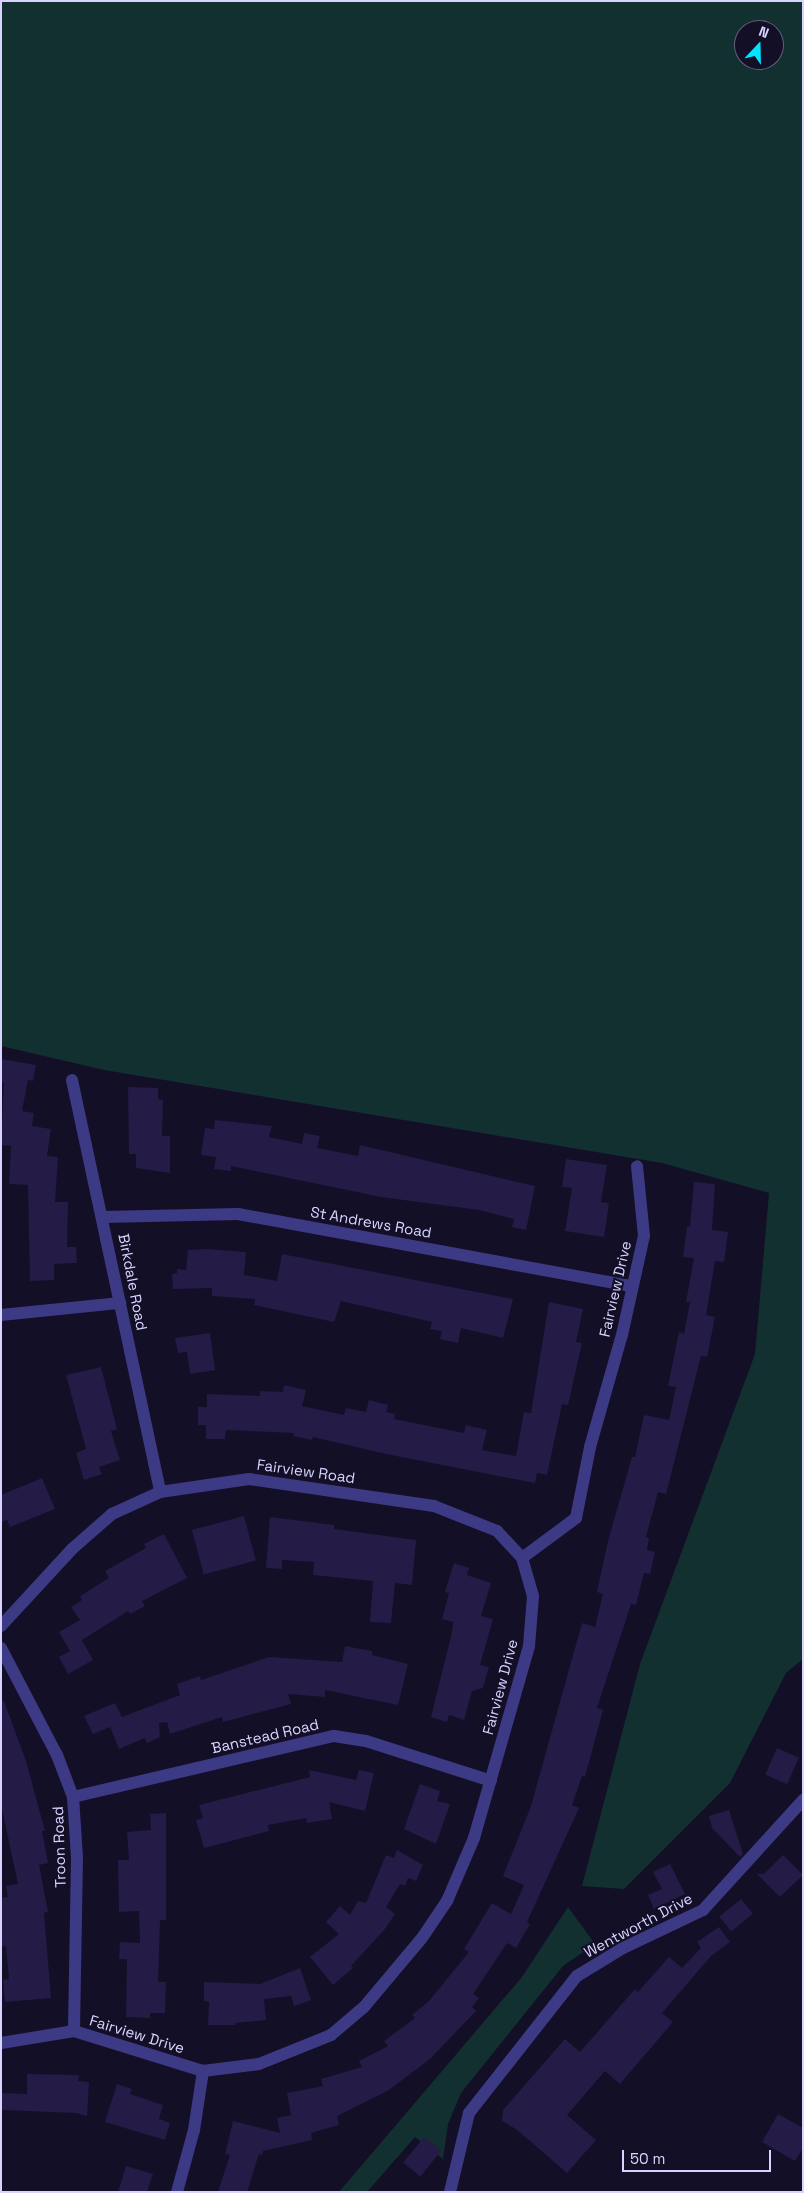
<!DOCTYPE html>
<style>
body{margin:0}
#map{position:relative;width:804px;height:2193px;overflow:hidden;background:#130f26;font-family:"Space Grotesk",sans-serif}
div>[style]{position:absolute}
[style*='--x']{left:calc(var(--x)*1px);top:calc(var(--y)*1px);width:calc(var(--w)*1px);rotate:calc(var(--a)*1deg)}
.green>*{inset:0;background:#12302f}
.building>*{inset:0;background:#241b47;transform-origin:0 0}
.street>*{height:12px;margin:-6px;padding:0 6px;transform-origin:6px;border-radius:6px;background:#3d3a85}
span{translate:-50% -50%;white-space:nowrap;text-align:center;line-height:1.15;-webkit-text-stroke:4px #130f26;paint-order:stroke}
.street-label{font-size:15px;color:#d9d4ff}
.frame{position:absolute;inset:0;border:2px solid #d9d4ff;pointer-events:none}
.north{position:absolute;left:734px;top:20px;width:50px;height:50px;box-sizing:border-box;background:#130f26;border:1px solid #625e7d;border-radius:50%;rotate:21deg;font-size:14px;font-weight:700;line-height:20px;text-align:center;color:#d9d4ff}
.north::after{content:'';display:block;margin:auto;width:18px;height:22px;background:#00e5ff;clip-path:polygon(50% 0,100% 100%,50% 72%,0 100%)}
.scale{position:absolute;left:622px;top:2150px;width:149px;height:22px;box-sizing:border-box;border:2px solid #d9d4ff;border-top:0;padding-left:6px;font-size:15px;line-height:18px;white-space:nowrap;color:#d9d4ff;-webkit-text-stroke:4px #130f26;paint-order:stroke}
</style>
<div id="map">
<div class="green">
<div style="clip-path:polygon(evenodd,1px 1px,803px 1px,803px 1659px,786px 1673px,730px 1783px,624px 1889px,582px 1886px,640px 1664px,755px 1354px,769px 1193px,662px 1163px,104px 1070px,1px 1046px,1px 1px,744px 30px,774px 30px,774px 60px,744px 60px,744px 30px)"></div>
<div style="clip-path:polygon(568px 1907px,595px 1944px,563px 1966px,461px 2093px,448px 2124px,443px 2159px,415px 2137px,367px 2192px,339px 2192px,522px 1977px)"></div>
</div>
<div class="building">
<div style="clip-path:polygon(1px 1059px,36px 1065px,33px 1081px,28px 1080px,22px 1111px,34px 1113px,32px 1126px,51px 1129px,47px 1156px,58px 1157px,55px 1202px,68px 1202px,67px 1247px,76px 1247px,77px 1263px,54px 1264px,54px 1280px,30px 1281px,28px 1185px,9px 1184px,11px 1146px,1px 1145px,4px 1083px,1px 1083px)"></div>
<div style="clip-path:polygon(128px 1087px,158px 1088px,158px 1099px,163px 1100px,162px 1136px,170px 1136px,170px 1173px,136px 1168px,136px 1154px,129px 1154px)"></div>
<div style="clip-path:polygon(215px 1120px,272px 1126px,269px 1137px,302px 1144px,304px 1133px,320px 1136px,317px 1148px,358px 1156px,360px 1145px,535px 1186px,526px 1230px,512px 1227px,514px 1219px,479px 1210px,381px 1197px,231px 1166px,231px 1171px,214px 1169px,216px 1157px,201px 1155px,205px 1128px,214px 1129px)"></div>
<div style="clip-path:polygon(566px 1159px,607px 1165px,601px 1202px,609px 1203px,604px 1237px,565px 1231px,572px 1188px,562px 1187px)"></div>
<div style="clip-path:polygon(694px 1182px,715px 1184px,712px 1230px,728px 1232px,724px 1262px,715px 1261px,706px 1315px,715px 1317px,707px 1357px,701px 1356px,666px 1494px,658px 1492px,646px 1537px,649px 1538px,647px 1550px,655px 1552px,650px 1574px,644px 1573px,636px 1605px,631px 1604px,597px 1708px,603px 1710px,585px 1777px,582px 1776px,572px 1805px,579px 1808px,527px 1922px,530px 1924px,516px 1948px,507px 1943px,473px 1994px,479px 1998px,472px 2007px,476px 2011px,430px 2059px,389px 2090px,337px 2116px,339px 2125px,311px 2133px,312px 2140px,263px 2151px,262px 2155px,259px 2154px,247px 2192px,218px 2192px,230px 2155px,225px 2154px,233px 2121px,280px 2133px,277px 2118px,291px 2115px,287px 2093px,323px 2086px,321px 2079px,362px 2067px,359px 2061px,388px 2046px,384px 2041px,415px 2018px,412px 2015px,429px 2001px,469px 1952px,464px 1949px,492px 1903px,511px 1914px,524px 1885px,503px 1876px,531px 1806px,582px 1623px,595px 1627px,603px 1594px,597px 1592px,608px 1541px,632px 1457px,635px 1457px,644px 1415px,669px 1420px,676px 1387px,668px 1386px,679px 1332px,684px 1334px,690px 1302px,686px 1302px,694px 1258px,683px 1257px,687px 1226px,690px 1227px)"></div>
<div style="clip-path:polygon(206px 1249px,246px 1252px,244px 1275px,277px 1281px,282px 1254px,513px 1299px,503px 1338px,461px 1328px,458px 1343px,440px 1339px,442px 1331px,430px 1329px,432px 1322px,341px 1301px,334px 1322px,254px 1305px,255px 1299px,212px 1296px,212px 1288px,173px 1289px,172px 1274px,177px 1273px,177px 1269px,186px 1270px,188px 1250px)"></div>
<div style="clip-path:polygon(549px 1302px,583px 1309px,576px 1342px,582px 1343px,568px 1405px,562px 1404px,547px 1475px,537px 1473px,535px 1483px,386px 1454px,313px 1437px,312px 1440px,293px 1436px,294px 1433px,226px 1430px,225px 1439px,206px 1439px,206px 1425px,198px 1425px,198px 1407px,207px 1407px,207px 1394px,260px 1396px,260px 1391px,283px 1392px,284px 1385px,306px 1390px,302px 1406px,344px 1415px,346px 1408px,366px 1412px,369px 1400px,388px 1405px,386px 1412px,395px 1414px,394px 1419px,464px 1433px,466px 1425px,487px 1430px,482px 1450px,516px 1456px,524px 1412px,531px 1413px)"></div>
<div style="clip-path:polygon(210px 1333px,215px 1370px,190px 1374px,187px 1352px,178px 1353px,175px 1338px)"></div>
<div style="clip-path:polygon(101px 1367px,117px 1429px,111px 1431px,120px 1460px,99px 1467px,102px 1474px,84px 1480px,76px 1453px,86px 1449px,66px 1375px)"></div>
<div style="clip-path:polygon(42px 1478px,55px 1509px,10px 1527px,7px 1520px,1px 1522px,1px 1495px)"></div>
<div style="left:244px;top:1516px;width:46px;height:54px;rotate:75deg"></div>
<div style="clip-path:polygon(270px 1517px,334px 1525px,334px 1529px,416px 1540px,412px 1585px,395px 1583px,391px 1623px,370px 1622px,373px 1581px,313px 1575px,314px 1562px,282px 1560px,282px 1569px,266px 1568px)"></div>
<div style="clip-path:polygon(164px 1534px,187px 1578px,142px 1601px,145px 1606px,130px 1614px,128px 1611px,82px 1640px,93px 1660px,68px 1674px,59px 1657px,70px 1651px,59px 1632px,80px 1620px,71px 1607px,82px 1600px,80px 1596px,109px 1578px,105px 1571px,146px 1548px,144px 1544px)"></div>
<div style="clip-path:polygon(454px 1563px,469px 1568px,467px 1575px,491px 1583px,481px 1616px,493px 1619px,480px 1665px,489px 1667px,483px 1688px,472px 1691px,464px 1720px,449px 1715px,447px 1722px,431px 1717px,452px 1632px,453px 1622px,442px 1619px,449px 1593px,445px 1592px)"></div>
<div style="clip-path:polygon(345px 1646px,372px 1651px,372px 1655px,408px 1664px,398px 1705px,325px 1690px,325px 1697px,288px 1694px,291px 1704px,223px 1722px,222px 1717px,170px 1734px,167px 1722px,159px 1723px,160px 1737px,147px 1743px,145px 1738px,119px 1749px,110px 1727px,93px 1734px,84px 1716px,115px 1703px,122px 1717px,180px 1695px,177px 1684px,200px 1676px,201px 1680px,269px 1657px,342px 1662px)"></div>
<div style="clip-path:polygon(1px 1701px,4px 1701px,26px 1761px,45px 1831px,42px 1831px,48px 1863px,39px 1865px,48px 1912px,44px 1913px,51px 1998px,5px 2002px,3px 1980px,9px 1979px,6px 1946px,1px 1947px,1px 1898px,8px 1897px,6px 1886px,18px 1884px,1px 1804px)"></div>
<div style="left:777px;top:1748px;width:24px;height:29px;rotate:24deg"></div>
<div style="clip-path:polygon(309px 1770px,356px 1780px,359px 1770px,374px 1773px,365px 1811px,329px 1802px,332px 1819px,307px 1823px,306px 1818px,268px 1825px,269px 1831px,204px 1848px,196px 1820px,203px 1818px,199px 1805px,310px 1777px)"></div>
<div style="clip-path:polygon(420px 1784px,440px 1791px,437px 1801px,450px 1804px,436px 1844px,404px 1829px)"></div>
<div style="clip-path:polygon(729px 1810px,743px 1854px,740px 1857px,712px 1828px,709px 1816px)"></div>
<div style="clip-path:polygon(166px 1813px,166px 1920px,160px 1920px,158px 1982px,166px 1982px,165px 2013px,150px 2013px,150px 2018px,126px 2017px,127px 1959px,119px 1959px,120px 1942px,140px 1943px,139px 1911px,119px 1912px,118px 1860px,129px 1860px,127px 1832px,151px 1830px,150px 1814px)"></div>
<div style="clip-path:polygon(397px 1850px,423px 1865px,416px 1881px,408px 1878px,405px 1886px,400px 1884px,386px 1907px,395px 1914px,385px 1929px,351px 1966px,353px 1968px,333px 1985px,310px 1957px,339px 1934px,326px 1922px,340px 1906px,350px 1915px,358px 1901px,366px 1903px,386px 1855px,394px 1858px)"></div>
<div style="clip-path:polygon(783px 1855px,803px 1875px,780px 1897px,757px 1874px,764px 1874px)"></div>
<div style="clip-path:polygon(670px 1864px,685px 1894px,654px 1909px,648px 1895px,662px 1889px,653px 1872px)"></div>
<div style="left:741px;top:1899px;width:19px;height:28px;rotate:51deg"></div>
<div style="clip-path:polygon(719px 1927px,730px 1942px,711px 1956px,662px 2013px,673px 2022px,620px 2084px,605px 2071px,567px 2115px,596px 2140px,567px 2173px,516px 2129px,502px 2121px,503px 2110px,565px 2039px,580px 2052px,635px 1989px,638px 1992px,669px 1957px,682px 1968px,701px 1948px,697px 1942px)"></div>
<div style="clip-path:polygon(300px 1968px,311px 2000px,294px 2006px,291px 1996px,264px 1999px,266px 2020px,235px 2023px,235px 2025px,208px 2025px,209px 2002px,204px 2001px,204px 1982px,260px 1984px)"></div>
<div style="clip-path:polygon(27px 2074px,79px 2075px,78px 2081px,89px 2082px,87px 2116px,76px 2113px,1px 2110px,1px 2093px,27px 2094px)"></div>
<div style="clip-path:polygon(117px 2084px,132px 2089px,130px 2094px,163px 2105px,159px 2119px,170px 2123px,165px 2140px,105px 2122px)"></div>
<div style="clip-path:polygon(778px 2114px,803px 2128px,803px 2148px,795px 2161px,762px 2142px)"></div>
<div style="left:424px;top:2137px;width:22px;height:33px;rotate:39deg"></div>
<div style="clip-path:polygon(126px 2166px,153px 2174px,147px 2192px,118px 2192px)"></div>
</div>
<div class="street">
<div style="--x:72;--y:1080;--w:421;--a:77.9"></div>
<div style="--x:103;--y:1217;--w:135;--a:-1.3"></div>
<div style="--x:238;--y:1214;--w:400;--a:10.4"></div>
<div style="--x:1;--y:1315;--w:120;--a:-5.8"></div>
<div style="--x:1;--y:1626;--w:105;--a:-47.3"></div>
<div style="--x:72;--y:1549;--w:53;--a:-41.2"></div>
<div style="--x:112;--y:1514;--w:53;--a:-24.6"></div>
<div style="--x:160;--y:1492;--w:90;--a:-8.3"></div>
<div style="--x:249;--y:1479;--w:187;--a:8.3"></div>
<div style="--x:434;--y:1506;--w:68;--a:21.6"></div>
<div style="--x:497;--y:1531;--w:37;--a:47"></div>
<div style="--x:1;--y:1648;--w:121;--a:62.4"></div>
<div style="--x:57;--y:1755;--w:45;--a:69.1"></div>
<div style="--x:73;--y:1797;--w:61;--a:86.2"></div>
<div style="--x:77;--y:1858;--w:173;--a:91"></div>
<div style="--x:73;--y:1797;--w:268;--a:-13.2"></div>
<div style="--x:334;--y:1736;--w:32;--a:9"></div>
<div style="--x:366;--y:1741;--w:131;--a:17.7"></div>
<div style="--x:1;--y:2043;--w:74;--a:-9.3"></div>
<div style="--x:74;--y:2031;--w:135;--a:17.2"></div>
<div style="--x:203;--y:2071;--w:56;--a:-7.1"></div>
<div style="--x:259;--y:2064;--w:78;--a:-21.9"></div>
<div style="--x:331;--y:2035;--w:43;--a:-40.3"></div>
<div style="--x:364;--y:2007;--w:90;--a:-50"></div>
<div style="--x:422;--y:1938;--w:45;--a:-56"></div>
<div style="--x:447;--y:1901;--w:69;--a:-66.8"></div>
<div style="--x:474;--y:1838;--w:200;--a:-74"></div>
<div style="--x:529;--y:1646;--w:50;--a:-85.4"></div>
<div style="--x:533;--y:1596;--w:40;--a:-106"></div>
<div style="--x:522;--y:1558;--w:67;--a:-36.5"></div>
<div style="--x:576;--y:1518;--w:72;--a:-78.8"></div>
<div style="--x:590;--y:1447;--w:116;--a:-74.1"></div>
<div style="--x:622;--y:1335;--w:101;--a:-77.5"></div>
<div style="--x:644;--y:1236;--w:70;--a:-95.7"></div>
<div style="--x:177;--y:2192;--w:64;--a:-74.7"></div>
<div style="--x:194;--y:2130;--w:60;--a:-81.3"></div>
<div style="--x:450;--y:2192;--w:81;--a:-76.5"></div>
<div style="--x:469;--y:2113;--w:174;--a:-51.8"></div>
<div style="--x:577;--y:1976;--w:54;--a:-31.3"></div>
<div style="--x:623;--y:1948;--w:89;--a:-25.4"></div>
<div style="--x:703;--y:1910;--w:149;--a:-47.7"></div>
</div>
<div class="street-label">
<span style="left:371px;top:1222px;rotate:10deg">St Andrews Road</span>
<span style="left:133px;top:1282px;rotate:79deg">Birkdale Road</span>
<span style="left:615px;top:1289px;rotate:-77deg">Fairview Drive</span>
<span style="left:306px;top:1471px;rotate:8deg">Fairview Road</span>
<span style="left:500px;top:1687px;rotate:-75deg">Fairview Drive</span>
<span style="left:265px;top:1736px;rotate:-13deg">Banstead Road</span>
<span style="left:59px;top:1847px;rotate:-92deg">Troon Road</span>
<span style="left:638px;top:1925px;rotate:-28deg">Wentworth Drive</span>
<span style="left:137px;top:2034px;rotate:17deg">Fairview Drive</span>
</div>
<div class="frame"></div>
<div class="north">N</div>
<div class="scale">50 m</div>
</div>
